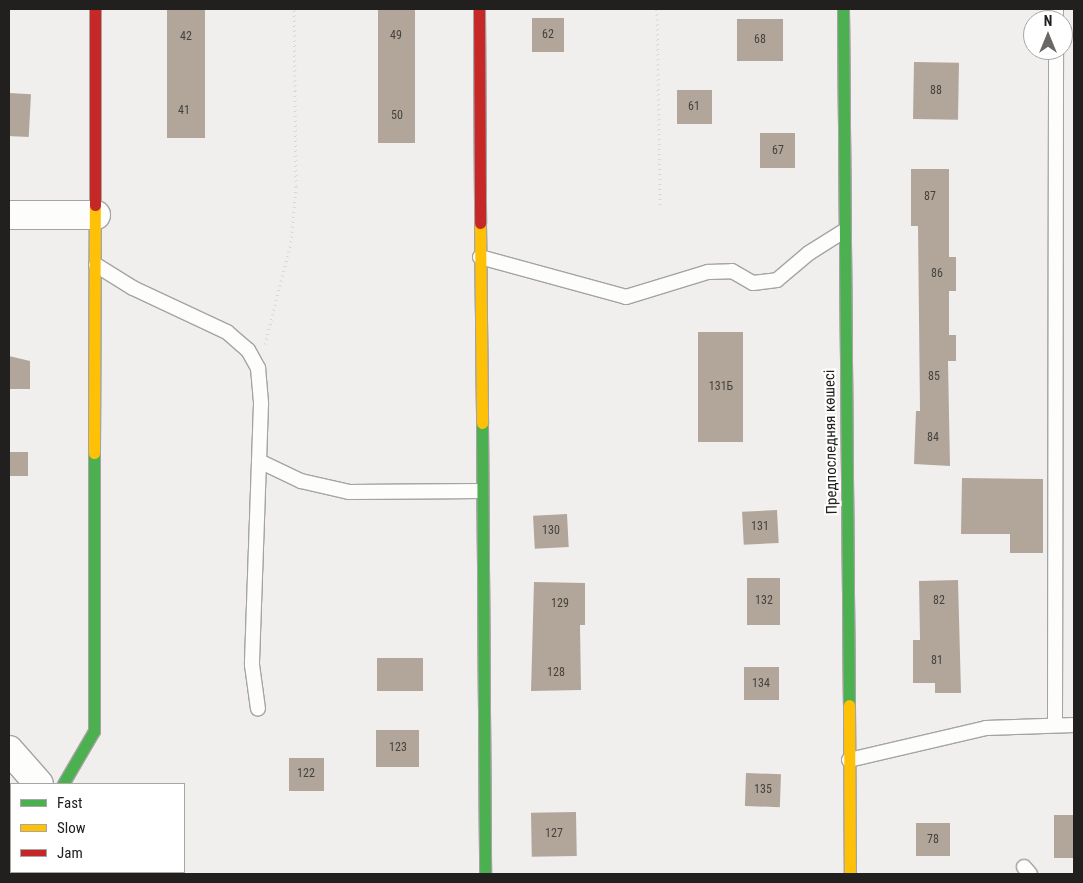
<!DOCTYPE html>
<meta charset="utf-8">
<style>
body{margin:0}
#map{position:relative;width:1083px;height:883px;overflow:hidden;background:#f1efee;font-family:"Roboto Condensed",sans-serif}
div>[style]{position:absolute}
[style*='--x']{left:calc(var(--x)*1px);top:calc(var(--y)*1px);width:calc(var(--w)*1px);rotate:calc(var(--a)*1deg)}
.building>*{inset:0;background:#b2a69a;transform-origin:0 0}
.path>*{height:3px;margin-top:-1.5px;transform-origin:0;background:repeating-linear-gradient(90deg,#d8d7d6 0 1px,transparent 0 5px)}
.roads{filter:drop-shadow(1px 0 #a5a4a3) drop-shadow(-1px 0 #a5a4a3) drop-shadow(0 1px #a5a4a3) drop-shadow(0 -1px #a5a4a3)}
.lane>*{height:14px;margin:-7px;padding:0 7px;transform-origin:7px;border-radius:7px;background:#fdfdfc}
.street>*{height:28px;margin:-14px;padding:0 14px;transform-origin:14px;border-radius:14px;background:#fdfdfc}
.fast>*{height:11px;margin:-5.5px;padding:0 5.5px;transform-origin:5.5px;border-radius:5.5px;background:#4caf50}
.slow>*{height:11px;margin:-5.5px;padding:0 5.5px;transform-origin:5.5px;border-radius:5.5px;background:#ffc107}
.jam>*{height:11px;margin:-5.5px;padding:0 5.5px;transform-origin:5.5px;border-radius:5.5px;background:#c62828}
span{translate:-50% -50%;white-space:nowrap;text-align:center;line-height:1.15;-webkit-text-stroke:4px #fff;paint-order:stroke}
.number-label{font-size:12px;color:#45423e}
.number-label span{-webkit-text-stroke-width:0}
.street-label{font-size:15px;color:#21201f}
.frame{position:absolute;inset:0;border:10px solid #21201f;pointer-events:none}
.legend{position:absolute;left:10px;top:783px;width:175px;height:90px;box-sizing:border-box;background:#fff;border:1px solid #a6a6a5;margin:0;padding:6px 9px;list-style:none;font-size:15px;color:#21201f}
.legend li{display:flex;align-items:center;gap:10px;height:25px}
.legend b{width:25px;border:1px solid #a6a6a5}
.north{position:absolute;left:1023px;top:10px;width:50px;height:50px;box-sizing:border-box;background:#fff;border:1px solid #a6a6a5;border-radius:50%;rotate:0deg;font-size:14px;font-weight:700;line-height:20px;text-align:center;color:#21201f}
.north::after{content:'';display:block;margin:auto;width:18px;height:22px;background:#6a6867;clip-path:polygon(50% 0,100% 100%,50% 72%,0 100%)}
</style>
<div id="map">
<div class="building">
<div style="left:378px;top:9px;width:37px;height:134px"></div>
<div style="left:167px;top:10px;width:38px;height:128px"></div>
<div style="left:532px;top:18px;width:32px;height:34px"></div>
<div style="left:737px;top:19px;width:46px;height:42px"></div>
<div style="left:914px;top:62px;width:45px;height:57px;rotate:1deg"></div>
<div style="left:677px;top:90px;width:35px;height:34px"></div>
<div style="left:9px;top:93px;width:22px;height:43px;rotate:3deg"></div>
<div style="left:760px;top:133px;width:35px;height:35px"></div>
<div style="clip-path:polygon(911px 169px,949px 169px,949px 257px,956px 257px,956px 291px,949px 291px,949px 335px,956px 335px,956px 361px,948px 361px,950px 466px,914px 464px,916px 411px,920px 411px,918px 226px,911px 226px)"></div>
<div style="left:698px;top:332px;width:45px;height:110px"></div>
<div style="clip-path:polygon(9px 356px,30px 361px,30px 389px,9px 389px)"></div>
<div style="left:9px;top:452px;width:19px;height:24px"></div>
<div style="clip-path:polygon(962px 478px,1043px 479px,1043px 553px,1010px 553px,1010px 534px,961px 534px)"></div>
<div style="left:777px;top:510px;width:33px;height:35px;rotate:87deg"></div>
<div style="left:567px;top:514px;width:33px;height:34px;rotate:87deg"></div>
<div style="left:747px;top:578px;width:33px;height:47px"></div>
<div style="clip-path:polygon(958px 580px,961px 693px,935px 693px,935px 683px,913px 683px,913px 640px,920px 640px,919px 581px)"></div>
<div style="clip-path:polygon(534px 582px,585px 583px,585px 625px,580px 625px,581px 690px,531px 691px)"></div>
<div style="left:423px;top:658px;width:33px;height:46px;rotate:90deg"></div>
<div style="left:744px;top:667px;width:35px;height:33px"></div>
<div style="left:376px;top:730px;width:43px;height:37px"></div>
<div style="left:289px;top:758px;width:35px;height:33px"></div>
<div style="left:746px;top:773px;width:35px;height:33px;rotate:2deg"></div>
<div style="left:576px;top:812px;width:44px;height:45px;rotate:89deg"></div>
<div style="left:1054px;top:815px;width:20px;height:43px"></div>
<div style="left:916px;top:823px;width:34px;height:33px"></div>
</div>
<div class="path">
<div style="--x:657;--y:9;--w:198;--a:89.1"></div>
<div style="--x:265;--y:344;--w:105;--a:-75.7"></div>
<div style="--x:291;--y:242;--w:56;--a:-84.9"></div>
<div style="--x:296;--y:186;--w:177;--a:-90.6"></div>
</div>
<div class="roads">
<div class="lane">
<div style="--x:1056;--y:9;--w:11;--a:90"></div>
<div style="--x:480;--y:257;--w:151;--a:15.3"></div>
<div style="--x:626;--y:297;--w:86;--a:-17"></div>
<div style="--x:708;--y:272;--w:24;--a:-2"></div>
<div style="--x:732;--y:271;--w:24;--a:30"></div>
<div style="--x:753;--y:283;--w:24;--a:-7"></div>
<div style="--x:777;--y:280;--w:42;--a:-40.2"></div>
<div style="--x:809;--y:253;--w:41;--a:-32.2"></div>
<div style="--x:96;--y:265;--w:44;--a:31.9"></div>
<div style="--x:133;--y:288;--w:104;--a:25.1"></div>
<div style="--x:227;--y:332;--w:28;--a:41"></div>
<div style="--x:248;--y:350;--w:21;--a:61"></div>
<div style="--x:258;--y:368;--w:36;--a:85"></div>
<div style="--x:261;--y:404;--w:261;--a:92"></div>
<div style="--x:252;--y:665;--w:44;--a:82.2"></div>
<div style="--x:259;--y:461;--w:47;--a:25.5"></div>
<div style="--x:301;--y:481;--w:49;--a:12.9"></div>
<div style="--x:349;--y:492;--w:132;--a:-0.4"></div>
<div style="--x:1055;--y:724;--w:674;--a:-89.91"></div>
<div style="--x:849;--y:760;--w:141;--a:-13.1"></div>
<div style="--x:986;--y:728;--w:88;--a:-2"></div>
<div style="--x:1024;--y:867;--w:9;--a:49"></div>
</div>
<div class="street">
<div style="--x:9;--y:215;--w:87;--a:0"></div>
<div style="--x:9;--y:750;--w:45;--a:48.6"></div>
<div style="--x:71;--y:872;--w:2;--a:90"></div>
</div>
<div class="fast">
<div style="--x:843;--y:9;--w:696;--a:89.51"></div>
<div style="--x:482;--y:423;--w:451;--a:89.6"></div>
<div style="--x:63;--y:784;--w:61;--a:-59.7"></div>
<div style="--x:94;--y:731;--w:278;--a:-90"></div>
</div>
<div class="slow">
<div style="--x:480;--y:223;--w:200;--a:89.4"></div>
<div style="--x:94;--y:453;--w:248;--a:-89.8"></div>
<div style="--x:849;--y:705;--w:169;--a:89.7"></div>
</div>
<div class="jam">
<div style="--x:479;--y:9;--w:214;--a:89.7"></div>
<div style="--x:95;--y:205;--w:196;--a:-90"></div>
</div>
</div>
<div class="number-label">
<span style="left:548px;top:35px">62</span>
<span style="left:396px;top:36px">49</span>
<span style="left:186px;top:37px">42</span>
<span style="left:760px;top:40px">68</span>
<span style="left:936px;top:91px">88</span>
<span style="left:694px;top:107px">61</span>
<span style="left:184px;top:111px">41</span>
<span style="left:397px;top:116px">50</span>
<span style="left:778px;top:151px">67</span>
<span style="left:930px;top:197px">87</span>
<span style="left:937px;top:274px">86</span>
<span style="left:934px;top:377px">85</span>
<span style="left:721px;top:387px">131Б</span>
<span style="left:933px;top:438px">84</span>
<span style="left:760px;top:527px">131</span>
<span style="left:551px;top:531px">130</span>
<span style="left:764px;top:601px">132</span>
<span style="left:939px;top:601px">82</span>
<span style="left:560px;top:604px">129</span>
<span style="left:937px;top:661px">81</span>
<span style="left:556px;top:673px">128</span>
<span style="left:761px;top:684px">134</span>
<span style="left:398px;top:748px">123</span>
<span style="left:306px;top:774px">122</span>
<span style="left:763px;top:790px">135</span>
<span style="left:554px;top:834px">127</span>
<span style="left:933px;top:840px">78</span>
</div>
<div class="street-label">
<span style="left:831px;top:442px;rotate:-91deg">Предпоследняя көшесі</span>
</div>
<div class="frame"></div>
<ul class="legend">
<li><b style="height:6px;background:#4caf50"></b>Fast</li>
<li><b style="height:6px;background:#ffc107"></b>Slow</li>
<li><b style="height:6px;background:#c62828"></b>Jam</li>
</ul>
<div class="north">N</div>
</div>
